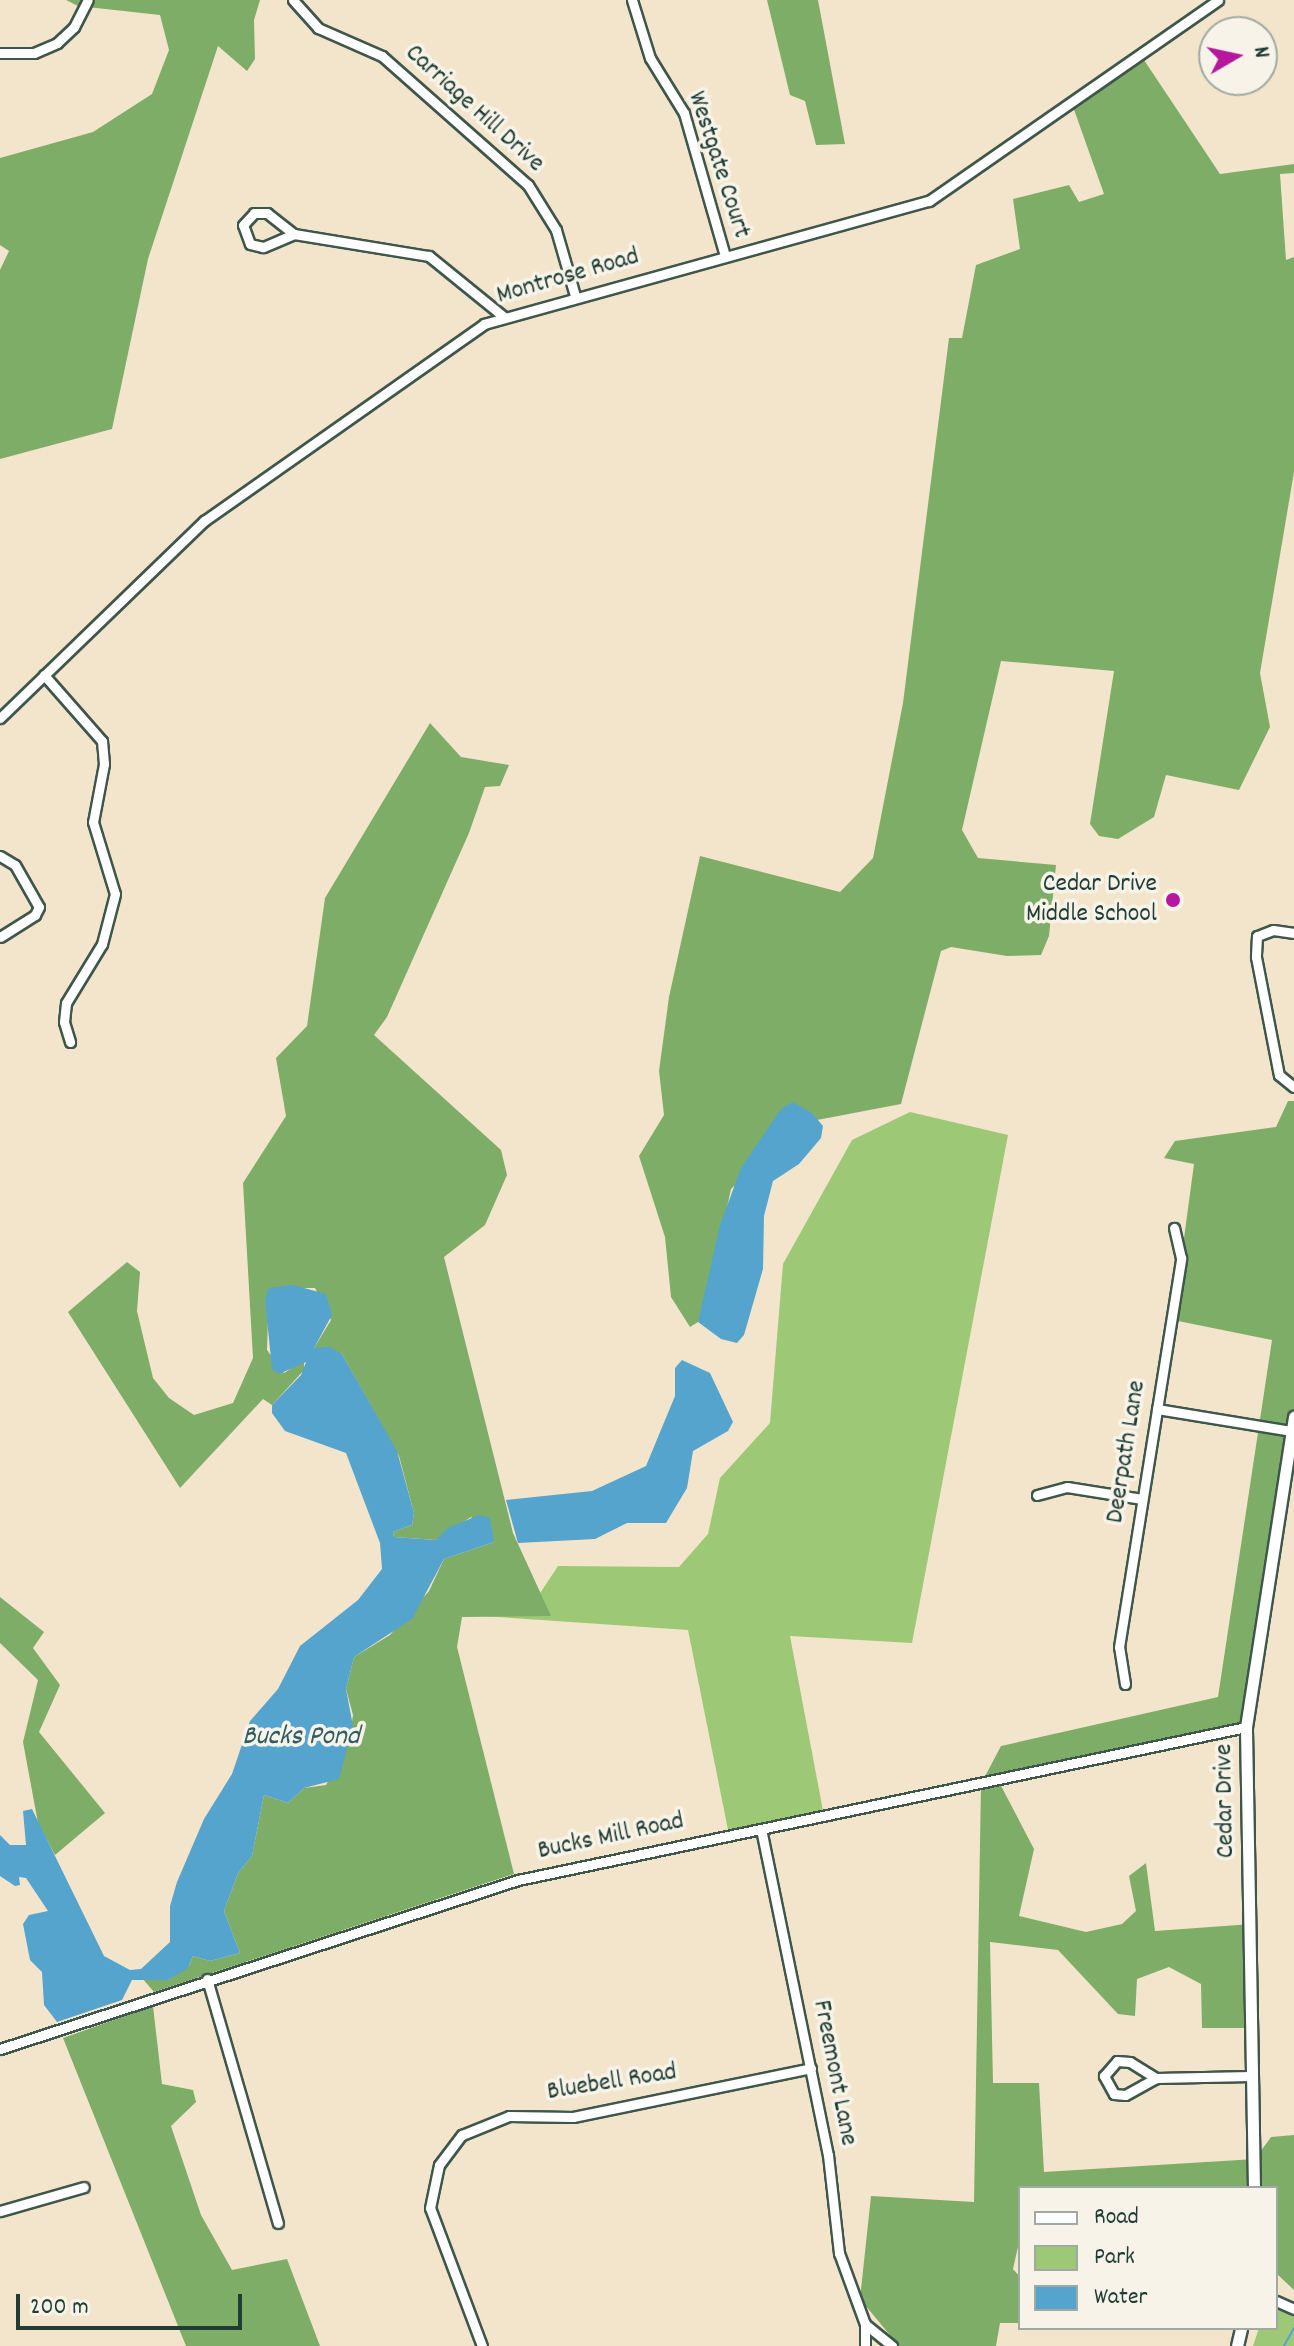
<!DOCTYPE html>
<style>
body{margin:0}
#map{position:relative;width:1294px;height:2346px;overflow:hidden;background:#f3e5cc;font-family:Dekko,sans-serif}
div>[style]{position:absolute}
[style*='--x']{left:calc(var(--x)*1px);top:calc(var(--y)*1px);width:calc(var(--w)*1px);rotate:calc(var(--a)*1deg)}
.green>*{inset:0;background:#9dc976}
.forest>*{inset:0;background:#7ead67}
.water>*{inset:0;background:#54a4ce}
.stream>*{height:2px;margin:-1px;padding:0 1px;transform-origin:1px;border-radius:1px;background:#54a4ce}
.roads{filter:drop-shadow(2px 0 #3f564b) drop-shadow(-2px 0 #3f564b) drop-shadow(0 2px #3f564b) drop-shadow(0 -2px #3f564b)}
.minor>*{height:9px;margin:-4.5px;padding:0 4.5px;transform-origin:4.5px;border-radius:4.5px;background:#fff}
.tertiary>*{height:11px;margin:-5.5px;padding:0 5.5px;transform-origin:5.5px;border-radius:5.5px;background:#fff}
.dots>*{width:22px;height:22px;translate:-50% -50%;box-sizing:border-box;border:4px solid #f7f3e8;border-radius:50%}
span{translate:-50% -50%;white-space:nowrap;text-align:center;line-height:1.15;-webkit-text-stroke:7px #f7f3e8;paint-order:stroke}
.street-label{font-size:26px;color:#1f3d34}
.poi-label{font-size:26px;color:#1f3d34}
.right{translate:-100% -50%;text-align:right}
.water-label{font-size:28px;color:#2f5c62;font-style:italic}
.legend{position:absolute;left:1018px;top:2186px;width:260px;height:144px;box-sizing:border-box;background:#f7f3e8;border:2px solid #a1aaa0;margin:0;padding:10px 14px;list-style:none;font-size:24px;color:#1f3d34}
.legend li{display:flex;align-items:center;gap:16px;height:40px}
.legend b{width:40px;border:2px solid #a1aaa0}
.north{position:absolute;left:1198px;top:16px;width:80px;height:80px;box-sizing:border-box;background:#f7f3e8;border:2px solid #a1aaa0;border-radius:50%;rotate:81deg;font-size:22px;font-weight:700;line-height:32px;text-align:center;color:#1f3d34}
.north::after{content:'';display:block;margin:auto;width:28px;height:36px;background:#b5179e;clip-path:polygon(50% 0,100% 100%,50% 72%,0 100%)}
.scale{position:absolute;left:16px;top:2294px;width:226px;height:36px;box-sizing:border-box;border:4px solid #1f3d34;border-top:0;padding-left:10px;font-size:24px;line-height:28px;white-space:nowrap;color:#1f3d34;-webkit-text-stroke:6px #f7f3e8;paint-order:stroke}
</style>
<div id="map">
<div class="green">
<div style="clip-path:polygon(910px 1112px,1008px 1135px,912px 1643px,790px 1636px,824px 1816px,729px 1835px,688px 1630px,484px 1616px,531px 1607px,558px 1566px,679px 1567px,708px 1534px,720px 1478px,770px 1423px,783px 1264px,852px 1140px)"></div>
<div style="clip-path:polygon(1276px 2306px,1294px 2313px,1294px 2346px,1253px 2346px,1259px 2328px,1276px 2328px)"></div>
</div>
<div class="forest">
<div style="clip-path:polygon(66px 0,260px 0,254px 20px,255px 59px,247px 71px,218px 46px,148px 259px,112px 429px,0 459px,0 270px,9px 251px,0 245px,0 158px,93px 132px,152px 94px,169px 50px,160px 15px,78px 6px)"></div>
<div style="clip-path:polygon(767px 0,818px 0,845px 144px,816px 145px,805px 101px,790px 95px)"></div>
<div style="clip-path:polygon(1140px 54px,1220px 174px,1294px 164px,1294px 173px,1280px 174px,1286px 260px,1294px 257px,1294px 472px,1260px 673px,1270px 727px,1239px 790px,1166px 775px,1154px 817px,1118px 839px,1099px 836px,1090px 824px,1114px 671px,1001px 661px,962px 830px,978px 858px,1056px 865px,1049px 936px,1041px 955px,1007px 956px,951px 947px,941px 951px,901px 1104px,817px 1120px,813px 1114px,731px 1189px,707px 1298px,698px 1322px,690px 1327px,671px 1297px,665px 1237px,639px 1156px,664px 1115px,659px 1071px,669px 997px,700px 856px,840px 892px,873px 858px,903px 703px,949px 338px,962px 338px,976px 265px,1020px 249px,1013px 199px,1069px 185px,1079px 202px,1104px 194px,1072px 104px)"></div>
<div style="clip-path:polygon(430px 723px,461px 757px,509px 765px,500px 786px,485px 787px,469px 833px,387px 1017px,374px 1035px,501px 1150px,507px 1175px,485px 1225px,444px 1257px,513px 1533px,551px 1616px,462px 1617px,457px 1647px,514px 1874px,154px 1992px,142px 1978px,168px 1980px,189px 1966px,193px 1956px,210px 1961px,240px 1953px,224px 1911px,238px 1873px,252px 1856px,264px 1795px,288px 1803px,304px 1788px,326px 1785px,349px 1742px,353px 1715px,346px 1689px,354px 1657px,390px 1635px,429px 1591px,444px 1559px,494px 1542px,471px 1517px,436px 1540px,394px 1537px,393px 1532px,412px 1525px,414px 1513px,399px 1456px,342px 1354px,314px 1348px,331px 1320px,315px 1288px,269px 1288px,267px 1350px,284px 1373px,304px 1360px,304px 1370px,272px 1405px,263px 1399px,180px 1488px,68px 1312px,127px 1262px,140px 1272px,137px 1311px,153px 1378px,169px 1398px,194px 1415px,233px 1403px,253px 1358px,243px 1183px,286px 1116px,276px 1058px,307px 1026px,325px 898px)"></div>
<div style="clip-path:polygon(1288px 1101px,1294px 1101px,1294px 1442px,1250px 1725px,998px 1780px,1034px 1849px,1019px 1916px,1086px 1932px,1122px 1924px,1136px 1911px,1129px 1876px,1146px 1863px,1155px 1931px,1252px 1924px,1253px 2028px,1202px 2028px,1201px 1984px,1169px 1967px,1137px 1979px,1135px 2016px,1118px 2014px,1058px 1950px,990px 1942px,993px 2083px,1039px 2083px,1044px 2172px,1255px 2159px,1271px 2137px,1294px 2135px,1294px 2290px,1276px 2273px,1276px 2188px,1020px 2188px,1020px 2238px,1013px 2269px,1020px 2277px,1020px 2323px,1000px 2323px,996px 2346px,899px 2346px,860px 2299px,871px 2196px,974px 2202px,981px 1784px,1001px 1746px,1218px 1697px,1272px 1340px,1173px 1320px,1194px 1164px,1164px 1158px,1175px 1141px,1276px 1127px)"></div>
<div style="clip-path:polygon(0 1597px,44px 1632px,33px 1648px,60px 1685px,39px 1732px,105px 1813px,55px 1855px,38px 1823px,23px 1742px,38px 1680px,0 1643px)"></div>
<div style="clip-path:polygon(153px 2006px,162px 2084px,193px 2090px,196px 2102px,171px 2126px,201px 2215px,232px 2270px,287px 2259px,320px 2346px,186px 2346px,63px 2038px)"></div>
</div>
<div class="water">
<div style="clip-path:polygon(793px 1102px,813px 1114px,823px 1126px,821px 1138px,799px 1164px,773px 1181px,764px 1216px,763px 1269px,744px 1335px,737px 1343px,721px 1339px,698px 1322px,720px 1225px,741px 1168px,781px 1109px)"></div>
<div style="clip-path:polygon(293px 1285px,326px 1294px,332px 1315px,314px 1348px,330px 1347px,342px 1354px,397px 1451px,414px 1513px,412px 1525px,393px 1532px,394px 1537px,436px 1540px,448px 1528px,479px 1515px,490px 1518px,494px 1542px,444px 1559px,412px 1619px,354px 1657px,346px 1689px,353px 1726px,339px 1779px,304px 1788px,288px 1803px,264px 1795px,252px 1856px,238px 1873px,224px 1911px,240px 1953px,210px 1961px,193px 1956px,188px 1968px,168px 1980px,132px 1980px,122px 2000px,57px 2022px,44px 2005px,42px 1972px,30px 1960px,23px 1924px,29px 1915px,48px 1911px,26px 1878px,19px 1877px,20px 1885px,15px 1886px,0 1876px,0 1835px,10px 1845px,26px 1845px,23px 1811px,32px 1809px,104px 1956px,130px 1970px,141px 1969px,170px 1942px,170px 1906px,177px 1882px,204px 1819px,232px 1774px,250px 1721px,278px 1689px,300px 1646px,358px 1600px,382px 1569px,380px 1543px,346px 1453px,285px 1431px,272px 1413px,272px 1405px,301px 1375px,306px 1362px,279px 1374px,272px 1369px,265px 1299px,269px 1288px)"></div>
<div style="clip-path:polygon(682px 1360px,710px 1373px,733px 1422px,728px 1431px,693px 1451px,687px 1488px,666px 1523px,627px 1523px,595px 1539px,518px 1543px,506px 1500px,592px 1491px,646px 1466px,675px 1396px,675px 1368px)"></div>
</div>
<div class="stream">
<div style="--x:1284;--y:2346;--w:21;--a:-61"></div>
</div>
<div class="roads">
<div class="minor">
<div style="--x:293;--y:0;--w:38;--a:48"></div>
<div style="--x:318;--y:28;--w:70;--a:23.6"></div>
<div style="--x:382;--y:56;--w:195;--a:41.5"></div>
<div style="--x:528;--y:185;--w:53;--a:58.1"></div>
<div style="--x:556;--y:230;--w:69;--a:73.9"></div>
<div style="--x:632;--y:0;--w:61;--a:72.8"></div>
<div style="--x:650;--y:58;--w:65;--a:58.3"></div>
<div style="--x:684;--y:113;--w:149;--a:74"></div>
<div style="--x:0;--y:53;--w:34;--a:0"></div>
<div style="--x:34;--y:53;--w:25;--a:-23"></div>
<div style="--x:57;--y:43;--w:23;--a:-43"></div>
<div style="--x:74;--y:27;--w:30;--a:-63"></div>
<div style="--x:254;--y:213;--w:13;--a:0"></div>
<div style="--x:267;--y:213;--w:34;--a:38"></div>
<div style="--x:294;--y:234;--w:34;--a:157"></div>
<div style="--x:263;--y:247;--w:13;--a:-167"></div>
<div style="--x:250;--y:244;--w:20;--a:-110"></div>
<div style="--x:243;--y:225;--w:16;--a:-47"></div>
<div style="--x:294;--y:234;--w:137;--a:9.3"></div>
<div style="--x:429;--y:256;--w:97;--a:39.1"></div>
<div style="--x:44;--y:675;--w:88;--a:48.7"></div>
<div style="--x:102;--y:741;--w:23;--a:85"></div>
<div style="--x:104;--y:764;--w:59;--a:100.7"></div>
<div style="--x:93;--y:822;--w:75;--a:73"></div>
<div style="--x:115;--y:894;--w:52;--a:104.6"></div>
<div style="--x:102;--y:944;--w:69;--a:121.4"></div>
<div style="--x:66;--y:1003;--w:19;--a:96"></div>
<div style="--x:64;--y:1022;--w:21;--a:73"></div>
<div style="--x:0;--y:718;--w:284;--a:-44"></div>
<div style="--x:204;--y:521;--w:342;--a:-35.1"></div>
<div style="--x:484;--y:324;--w:462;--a:-15.5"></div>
<div style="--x:929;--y:201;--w:352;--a:-34.8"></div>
<div style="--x:0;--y:856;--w:17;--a:31"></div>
<div style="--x:15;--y:865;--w:48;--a:60.3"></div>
<div style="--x:39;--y:907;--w:9;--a:117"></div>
<div style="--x:35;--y:915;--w:41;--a:147.8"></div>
<div style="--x:1294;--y:933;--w:21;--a:-172"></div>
<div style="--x:1273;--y:930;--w:17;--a:159"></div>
<div style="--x:1257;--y:936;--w:21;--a:93"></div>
<div style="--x:1256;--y:957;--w:120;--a:79"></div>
<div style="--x:1279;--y:1075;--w:19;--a:39"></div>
<div style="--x:1157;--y:1409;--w:137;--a:9.3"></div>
<div style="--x:1037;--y:1495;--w:31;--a:-15"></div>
<div style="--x:1067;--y:1487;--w:76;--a:9.1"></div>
<div style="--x:1125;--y:1684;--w:37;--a:-99"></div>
<div style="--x:1119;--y:1647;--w:394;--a:-80.9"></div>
<div style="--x:1181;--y:1258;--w:31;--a:-103"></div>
<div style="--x:761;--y:1829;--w:333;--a:78.4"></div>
<div style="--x:828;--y:2155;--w:99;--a:83.6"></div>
<div style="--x:839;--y:2253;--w:76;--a:69.9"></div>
<div style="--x:207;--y:1979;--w:254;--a:73.8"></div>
<div style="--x:0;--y:2049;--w:545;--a:-18.07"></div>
<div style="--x:518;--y:1880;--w:744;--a:-11.87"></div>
<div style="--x:1117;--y:2061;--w:13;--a:4"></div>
<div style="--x:1130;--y:2062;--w:31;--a:32"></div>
<div style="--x:1156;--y:2078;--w:35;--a:151"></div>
<div style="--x:1125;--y:2095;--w:11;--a:-175"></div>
<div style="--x:1114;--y:2094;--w:21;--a:-119"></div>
<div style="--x:1104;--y:2076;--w:20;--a:-49"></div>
<div style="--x:1156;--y:2078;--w:95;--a:-1.2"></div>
<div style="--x:0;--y:2211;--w:87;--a:-15.9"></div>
<div style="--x:1276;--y:2301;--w:20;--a:24"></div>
<div style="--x:482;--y:2346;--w:147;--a:-110.6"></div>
<div style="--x:430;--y:2208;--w:44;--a:-78.2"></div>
<div style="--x:439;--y:2165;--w:38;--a:-53"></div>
<div style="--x:462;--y:2135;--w:51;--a:-22"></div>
<div style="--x:509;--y:2116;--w:64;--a:0.9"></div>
<div style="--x:573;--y:2117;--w:243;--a:-11.6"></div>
<div style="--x:865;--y:2346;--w:22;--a:-90"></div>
<div style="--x:865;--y:2324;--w:35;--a:39"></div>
</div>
<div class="tertiary">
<div style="--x:1254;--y:2188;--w:461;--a:-91"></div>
<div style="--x:1246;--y:1727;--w:314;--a:-81.2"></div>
<div style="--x:1237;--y:2346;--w:18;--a:-77"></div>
</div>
</div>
<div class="dots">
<div style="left:1173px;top:900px;background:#b5179e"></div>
</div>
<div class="street-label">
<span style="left:474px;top:109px;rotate:42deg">Carriage Hill Drive</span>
<span style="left:718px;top:165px;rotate:72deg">Westgate Court</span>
<span style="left:568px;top:277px;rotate:-16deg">Montrose Road</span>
<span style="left:1127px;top:1452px;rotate:-81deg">Deerpath Lane</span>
<span style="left:1226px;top:1801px;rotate:-91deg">Cedar Drive</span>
<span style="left:611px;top:1837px;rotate:-12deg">Bucks Mill Road</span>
<span style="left:834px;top:2073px;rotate:79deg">Freemont Lane</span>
<span style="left:612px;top:2083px;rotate:-9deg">Bluebell Road</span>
</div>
<div class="poi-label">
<span class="right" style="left:1157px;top:900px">Cedar Drive<br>Middle School</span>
</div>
<div class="water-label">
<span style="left:301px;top:1738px">Bucks Pond</span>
</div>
<ul class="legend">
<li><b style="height:10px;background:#fff"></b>Road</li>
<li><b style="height:22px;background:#9dc976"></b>Park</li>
<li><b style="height:22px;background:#54a4ce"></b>Water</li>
</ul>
<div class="north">N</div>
<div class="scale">200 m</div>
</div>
